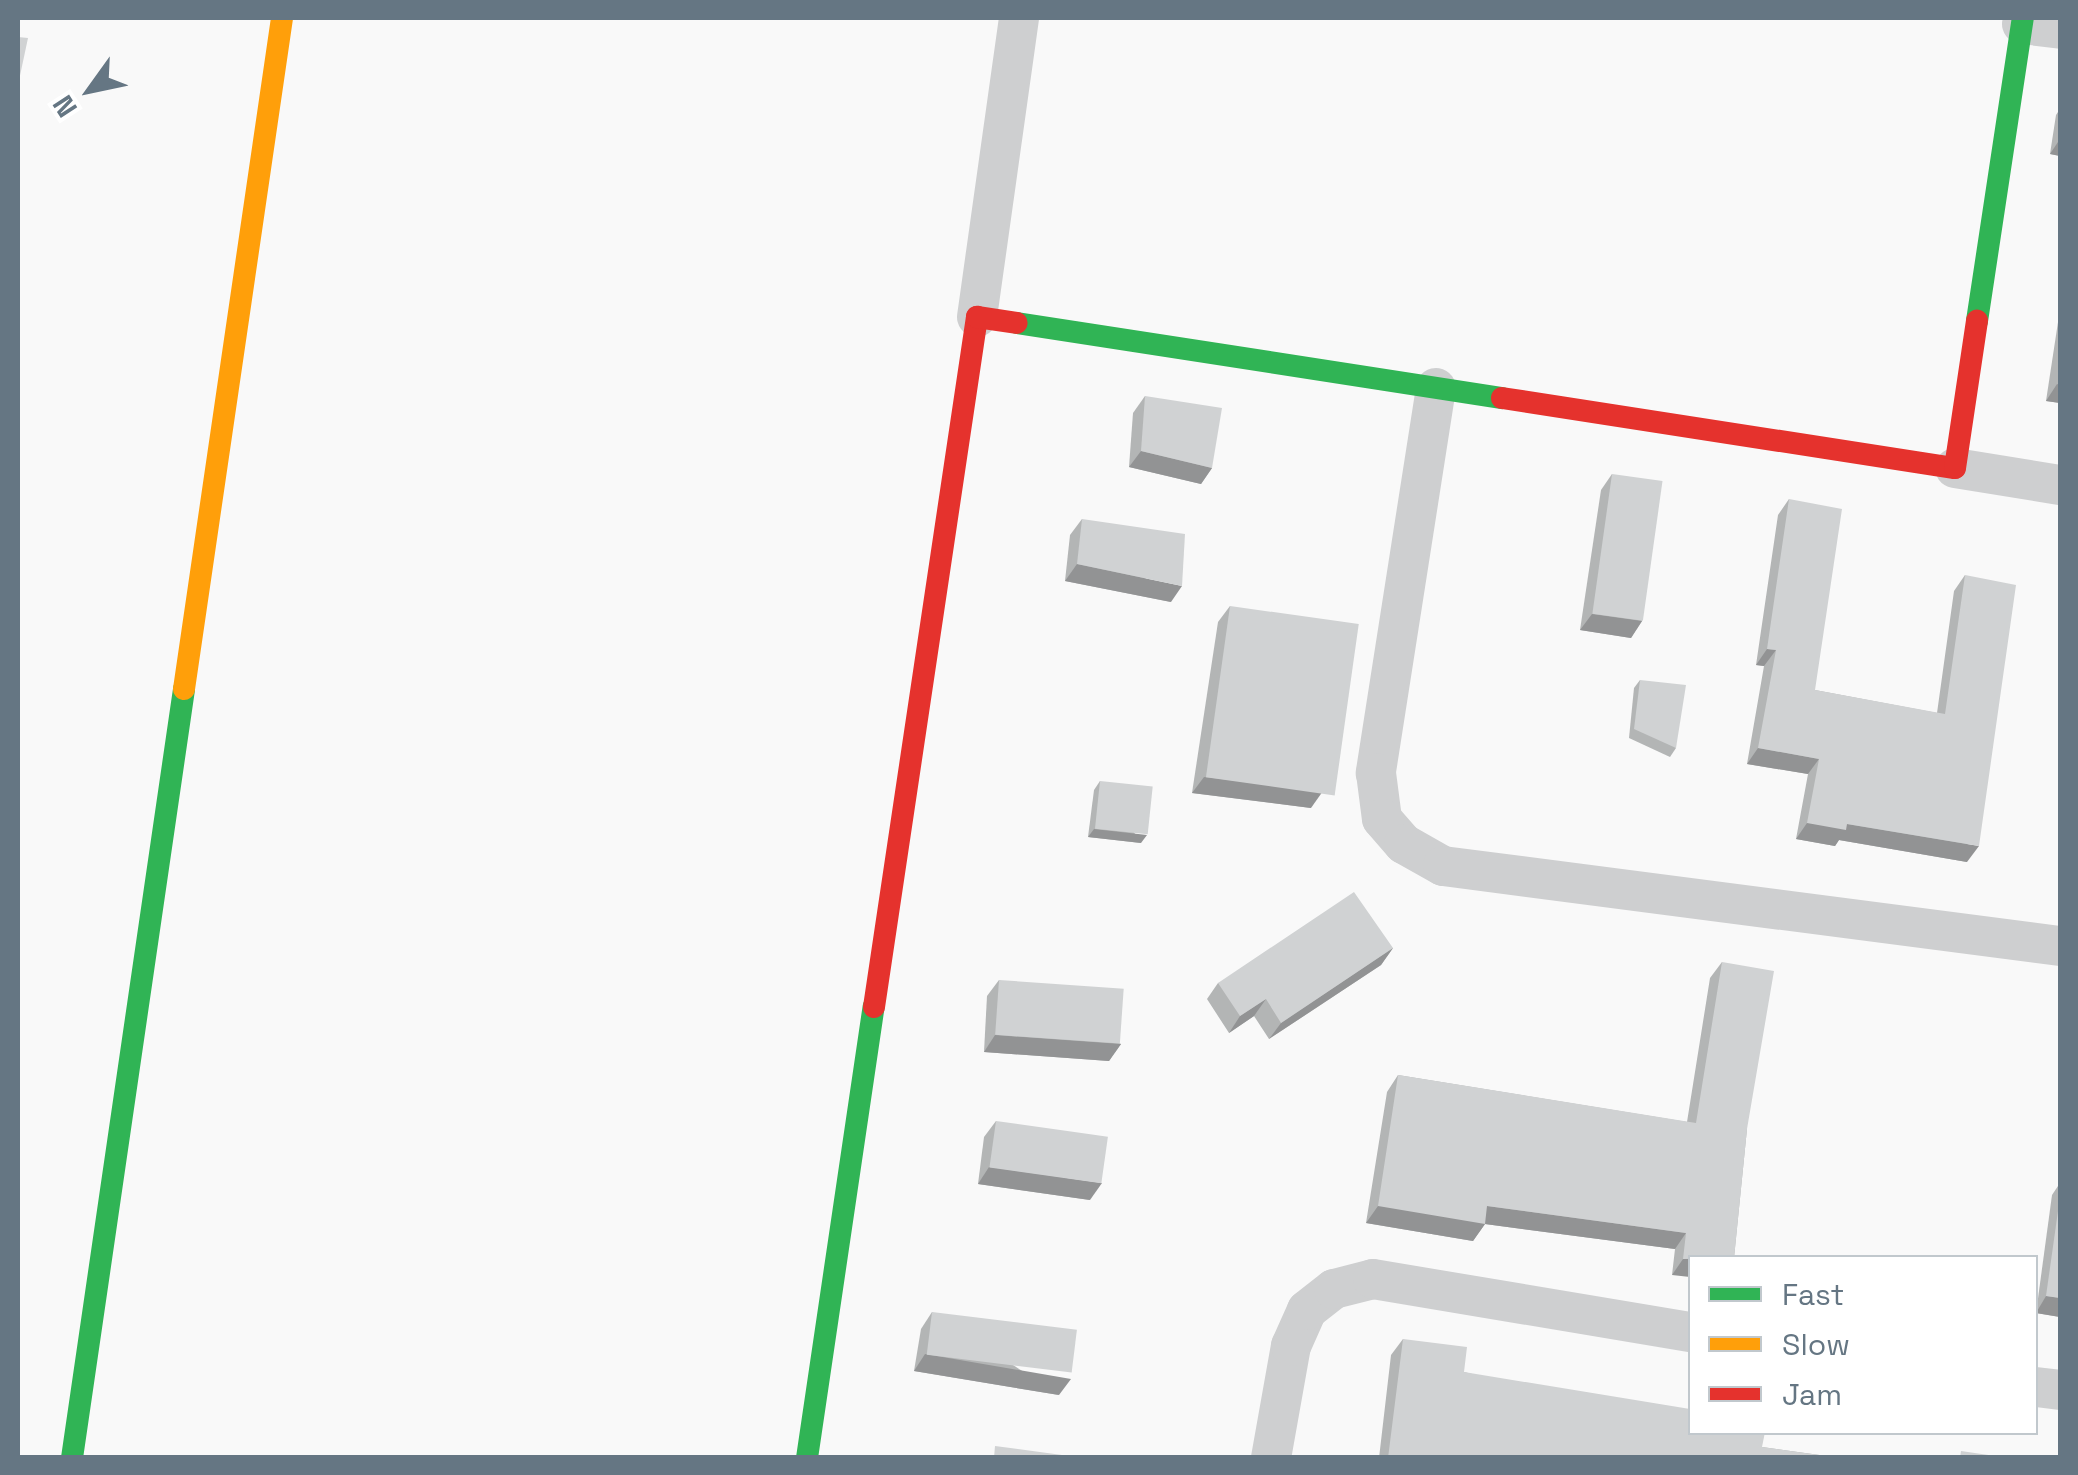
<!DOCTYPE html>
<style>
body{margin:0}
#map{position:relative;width:2078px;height:1475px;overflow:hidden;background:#f9f9f9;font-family:"Space Grotesk",sans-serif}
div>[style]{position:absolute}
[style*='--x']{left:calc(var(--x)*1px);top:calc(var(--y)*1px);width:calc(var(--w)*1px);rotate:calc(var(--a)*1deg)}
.street>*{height:40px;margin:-20px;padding:0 20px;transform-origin:20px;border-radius:20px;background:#cecfd0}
.fast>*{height:22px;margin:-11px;padding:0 11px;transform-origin:11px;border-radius:11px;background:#30b455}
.slow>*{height:22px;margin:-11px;padding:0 11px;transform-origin:11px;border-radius:11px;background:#ff9f0a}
.jam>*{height:22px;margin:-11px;padding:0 11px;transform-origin:11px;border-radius:11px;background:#e5322d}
.wall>*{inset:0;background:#b3b5b5}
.shaded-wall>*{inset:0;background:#929394}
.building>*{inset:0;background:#d0d2d3;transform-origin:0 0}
span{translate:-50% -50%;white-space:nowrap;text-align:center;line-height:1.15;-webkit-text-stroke:10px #fff;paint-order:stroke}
.frame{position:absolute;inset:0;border:20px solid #657683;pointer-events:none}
.legend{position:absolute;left:1688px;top:1255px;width:350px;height:180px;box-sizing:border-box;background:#fff;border:2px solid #c1c8cd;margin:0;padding:12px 18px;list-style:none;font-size:30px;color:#657683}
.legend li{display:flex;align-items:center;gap:20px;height:50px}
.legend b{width:50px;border:2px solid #c1c8cd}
.north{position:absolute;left:40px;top:40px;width:100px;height:100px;-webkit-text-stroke:8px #fff;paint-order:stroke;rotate:237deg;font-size:28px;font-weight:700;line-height:40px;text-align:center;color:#657683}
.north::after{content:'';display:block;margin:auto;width:35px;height:45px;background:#657683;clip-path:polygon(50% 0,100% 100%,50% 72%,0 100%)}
</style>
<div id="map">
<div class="street">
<div style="--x:2022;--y:24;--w:38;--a:7"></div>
<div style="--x:977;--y:317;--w:302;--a:-82"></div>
<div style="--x:1436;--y:388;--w:390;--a:98.9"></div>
<div style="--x:1376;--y:773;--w:46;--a:82.6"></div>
<div style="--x:1382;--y:819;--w:33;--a:49"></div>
<div style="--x:1404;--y:844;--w:45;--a:29.4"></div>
<div style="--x:1443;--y:866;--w:622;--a:7.39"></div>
<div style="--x:1955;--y:468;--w:106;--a:9.2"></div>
<div style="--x:2036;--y:1387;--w:24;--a:7"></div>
<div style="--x:1271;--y:1458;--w:114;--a:-79.9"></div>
<div style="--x:1291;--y:1346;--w:39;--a:-66"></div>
<div style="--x:1307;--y:1310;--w:34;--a:-38"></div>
<div style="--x:1334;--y:1289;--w:40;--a:-14.4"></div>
<div style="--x:1373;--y:1279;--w:321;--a:9.5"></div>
</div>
<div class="fast">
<div style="--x:1977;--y:321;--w:306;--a:-81.4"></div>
<div style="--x:1017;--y:323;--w:491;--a:8.8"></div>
<div style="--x:72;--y:1458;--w:777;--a:-81.71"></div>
<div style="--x:807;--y:1458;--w:456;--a:-81.6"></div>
</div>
<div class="slow">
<div style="--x:184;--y:689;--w:678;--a:-81.69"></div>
</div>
<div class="jam">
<div style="--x:1502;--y:398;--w:458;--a:8.8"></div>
<div style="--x:1955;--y:468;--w:149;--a:-81.5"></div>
<div style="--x:874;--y:1007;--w:698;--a:-81.51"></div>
<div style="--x:977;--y:317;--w:40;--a:8.5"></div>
</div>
<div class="wall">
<div style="clip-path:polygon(2060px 109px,2060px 156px,2050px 154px,2056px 115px)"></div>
<div style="clip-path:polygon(2060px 309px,2060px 403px,2046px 401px)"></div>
<div style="clip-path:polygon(1145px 396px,1212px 468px,1201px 484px,1129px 467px,1133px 413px)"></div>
<div style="clip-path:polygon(1612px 474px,1642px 621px,1631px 638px,1580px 630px,1601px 490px)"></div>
<div style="clip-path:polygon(1789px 499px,1815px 690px,1937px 713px,1954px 591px,1965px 575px,1967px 862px,1839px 840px,1835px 846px,1796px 839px,1808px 774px,1747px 764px,1764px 666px,1756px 665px,1778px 515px)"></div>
<div style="clip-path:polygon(1082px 519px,1171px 602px,1065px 581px,1070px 535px)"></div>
<div style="clip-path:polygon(1230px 606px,1311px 808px,1192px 793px,1218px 622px)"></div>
<div style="clip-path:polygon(1640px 680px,1676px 748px,1670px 757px,1629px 738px,1634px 688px)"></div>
<div style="clip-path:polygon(1100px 781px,1141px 843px,1088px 837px,1094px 790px)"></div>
<div style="clip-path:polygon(1393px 948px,1381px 965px,1269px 1039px,1254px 1016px,1229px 1033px,1207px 999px,1218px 983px)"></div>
<div style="clip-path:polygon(1722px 962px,1747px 1129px,1734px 1258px,1672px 1275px,1675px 1249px,1485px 1224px,1473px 1241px,1366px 1223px,1387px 1092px,1398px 1075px,1687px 1122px,1710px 978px)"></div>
<div style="clip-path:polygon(999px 980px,1121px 1044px,1109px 1061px,984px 1052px,987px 996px)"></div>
<div style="clip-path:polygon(996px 1121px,1090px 1200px,978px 1184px,984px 1137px)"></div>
<div style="clip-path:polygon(2060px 1183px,2060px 1317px,2036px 1313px,2052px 1195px)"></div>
<div style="clip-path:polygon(932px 1312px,1059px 1395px,914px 1371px,921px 1329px)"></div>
<div style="clip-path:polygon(1403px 1339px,1464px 1372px,1762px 1447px,1841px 1458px,1379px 1458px,1391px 1355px)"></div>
</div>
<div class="shaded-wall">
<div style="clip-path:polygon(2060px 139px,2060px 156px,2050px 154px)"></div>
<div style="clip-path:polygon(2057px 384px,2060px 385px,2060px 403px,2046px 401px)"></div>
<div style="clip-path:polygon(1141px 451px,1212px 468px,1201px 484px,1129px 467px)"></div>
<div style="clip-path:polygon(1077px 564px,1182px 586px,1171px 602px,1065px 581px)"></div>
<div style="clip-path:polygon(1592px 614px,1642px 621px,1631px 638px,1580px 630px)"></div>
<div style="clip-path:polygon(1767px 649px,1776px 650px,1764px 666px,1756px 665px)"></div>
<div style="clip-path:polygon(1758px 748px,1819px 759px,1808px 774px,1747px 764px)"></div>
<div style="clip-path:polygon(1204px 777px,1323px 791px,1311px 808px,1192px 793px)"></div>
<div style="clip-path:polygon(1807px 823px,1847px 824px,1979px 846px,1967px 862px,1839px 840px,1835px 846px,1796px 839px)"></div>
<div style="clip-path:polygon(1094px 829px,1147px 835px,1141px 843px,1088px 837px)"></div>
<div style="clip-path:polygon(1393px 948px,1381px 965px,1269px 1039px,1281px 1023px)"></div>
<div style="clip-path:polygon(1266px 999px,1254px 1016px,1229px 1033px,1240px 1016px)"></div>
<div style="clip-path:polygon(995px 1035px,1121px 1044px,1109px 1061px,984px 1052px)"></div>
<div style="clip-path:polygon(989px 1167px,1102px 1183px,1090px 1200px,978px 1184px)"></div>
<div style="clip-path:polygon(1378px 1206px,1487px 1206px,1686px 1233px,1675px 1249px,1485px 1224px,1473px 1241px,1366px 1223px)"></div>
<div style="clip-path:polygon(1683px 1259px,1690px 1259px,1690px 1277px,1672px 1275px)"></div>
<div style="clip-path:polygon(2046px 1296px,2060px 1298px,2060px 1317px,2036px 1313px)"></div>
<div style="clip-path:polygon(925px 1354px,1071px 1379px,1059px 1395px,914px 1371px)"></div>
</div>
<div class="building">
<div style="clip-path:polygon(18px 37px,28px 38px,18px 85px)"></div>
<div style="clip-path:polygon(1145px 396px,1222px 408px,1212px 468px,1141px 451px)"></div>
<div style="left:1612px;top:474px;width:51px;height:141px;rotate:8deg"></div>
<div style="clip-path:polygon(1789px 499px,1842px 509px,1815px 690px,1945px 714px,1965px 575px,2016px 585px,1979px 846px,1847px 824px,1846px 830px,1807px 823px,1819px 759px,1758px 748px,1776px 650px,1767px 649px)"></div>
<div style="clip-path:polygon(1082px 519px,1185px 534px,1182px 586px,1077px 564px)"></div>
<div style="left:1230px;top:606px;width:130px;height:173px;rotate:8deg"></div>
<div style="clip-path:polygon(1640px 680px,1686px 685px,1676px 748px,1634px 729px)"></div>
<div style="left:1100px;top:781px;width:53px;height:48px;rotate:6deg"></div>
<div style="clip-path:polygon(1354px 892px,1393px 948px,1281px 1023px,1266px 999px,1240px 1016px,1218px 983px)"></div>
<div style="clip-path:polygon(1722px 962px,1774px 971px,1747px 1129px,1734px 1258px,1683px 1259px,1686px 1233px,1487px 1206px,1485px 1224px,1378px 1206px,1398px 1075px,1696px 1123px)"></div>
<div style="left:999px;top:980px;width:125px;height:55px;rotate:4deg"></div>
<div style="left:996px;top:1121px;width:113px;height:47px;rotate:8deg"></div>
<div style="clip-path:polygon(2060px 1197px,2060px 1298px,2046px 1296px)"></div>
<div style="left:932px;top:1312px;width:146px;height:43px;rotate:7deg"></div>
<div style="clip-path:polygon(1403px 1339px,1467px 1347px,1464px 1372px,1690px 1409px,1690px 1432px,1765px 1432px,1762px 1447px,1841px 1458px,1388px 1458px)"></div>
<div style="clip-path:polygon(995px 1446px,1084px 1458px,994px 1458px)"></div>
<div style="clip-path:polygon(1961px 1451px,2009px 1458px,1960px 1458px)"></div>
</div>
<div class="frame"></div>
<ul class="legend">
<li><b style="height:12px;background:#30b455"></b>Fast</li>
<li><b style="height:12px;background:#ff9f0a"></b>Slow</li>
<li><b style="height:12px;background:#e5322d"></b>Jam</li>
</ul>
<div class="north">N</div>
</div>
